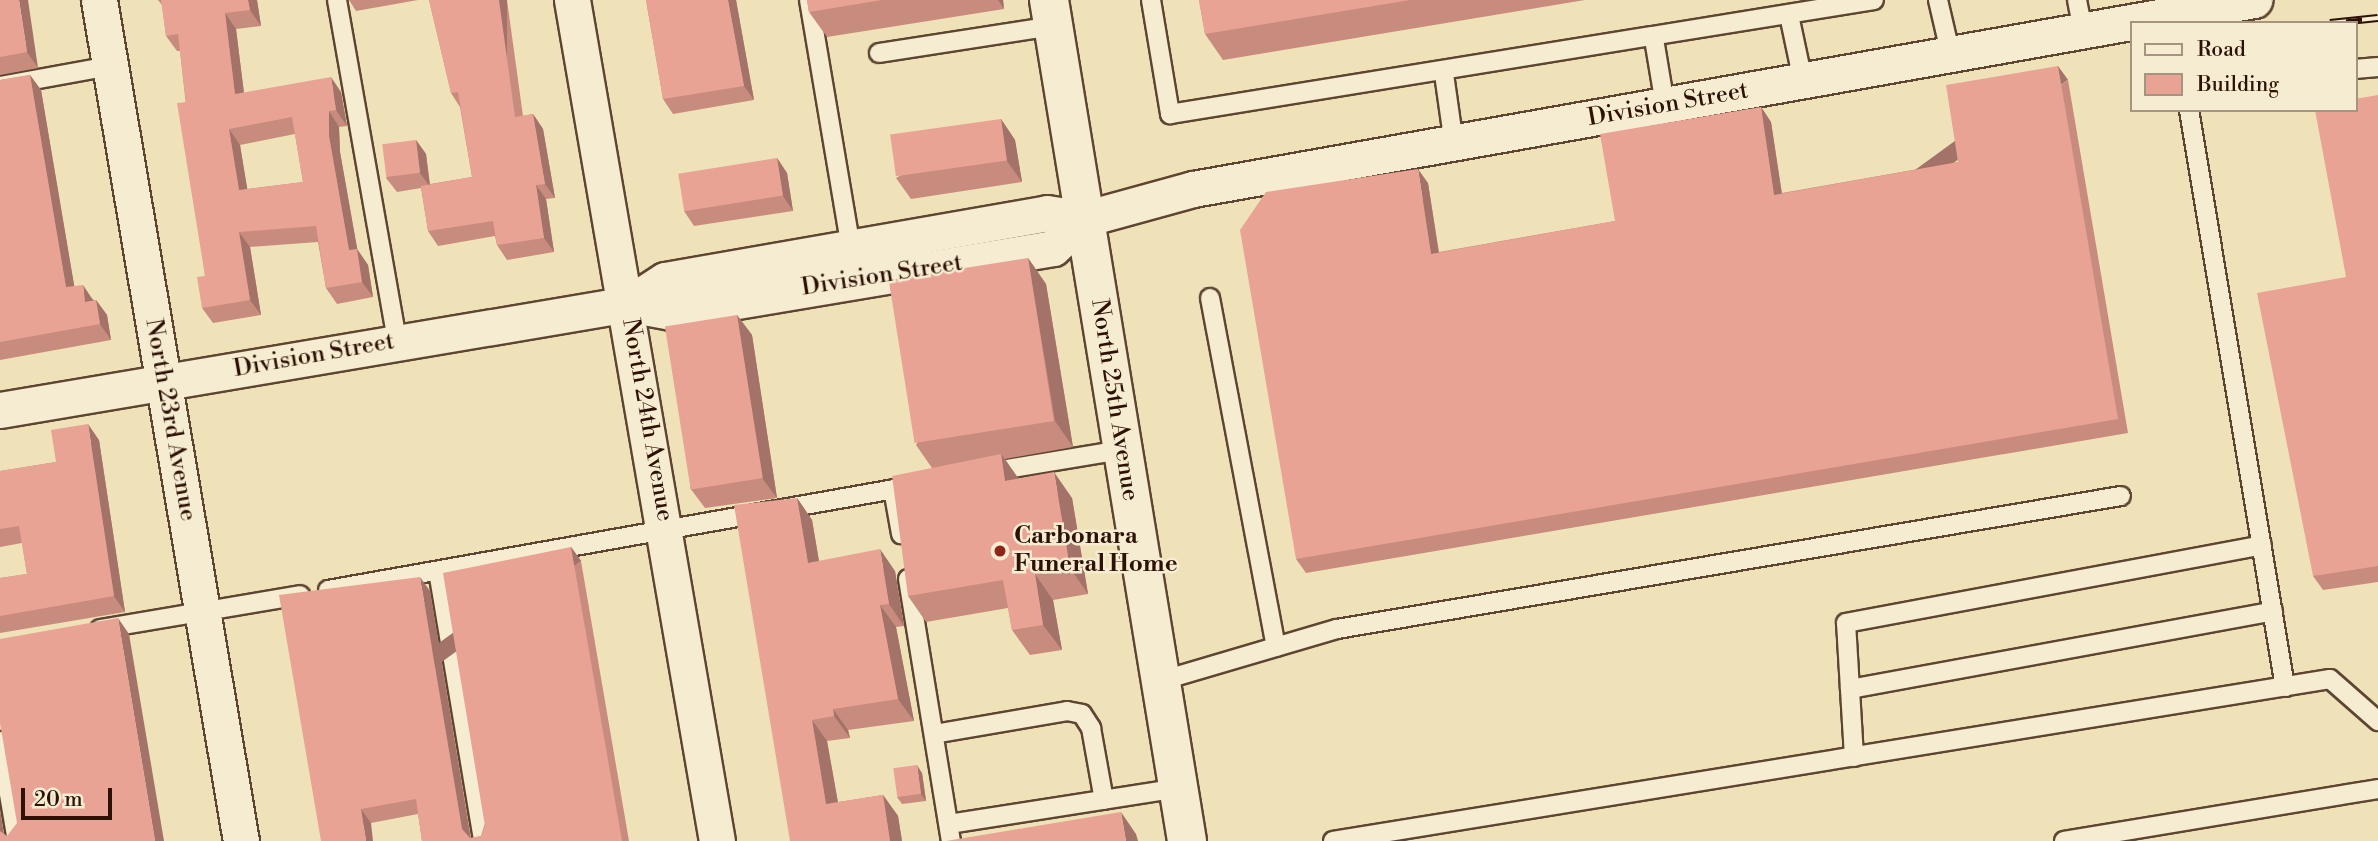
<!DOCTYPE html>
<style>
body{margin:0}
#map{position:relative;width:2378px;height:841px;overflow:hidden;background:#f0e2b8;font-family:"Libre Bodoni",serif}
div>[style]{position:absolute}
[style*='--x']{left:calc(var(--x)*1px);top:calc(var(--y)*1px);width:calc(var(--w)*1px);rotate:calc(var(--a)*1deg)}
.roads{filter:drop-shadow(2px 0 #5e4532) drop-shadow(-2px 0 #5e4532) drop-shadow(0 2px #5e4532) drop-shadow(0 -2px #5e4532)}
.lane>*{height:18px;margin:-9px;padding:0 9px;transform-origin:9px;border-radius:9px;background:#f5ecd1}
.street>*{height:35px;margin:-17.5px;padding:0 17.5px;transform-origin:17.5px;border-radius:17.5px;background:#f5ecd1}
.secondary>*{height:38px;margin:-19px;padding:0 19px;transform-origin:19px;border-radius:19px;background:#f5ecd1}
.rail>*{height:8px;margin-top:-4px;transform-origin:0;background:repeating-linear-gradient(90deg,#f5ecd1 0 16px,#2e1105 0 32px);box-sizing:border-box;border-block:2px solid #2e1105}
.wall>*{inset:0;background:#c88c7f}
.shaded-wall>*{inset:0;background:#a37268;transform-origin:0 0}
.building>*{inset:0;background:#e9a394;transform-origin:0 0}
.dots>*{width:19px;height:19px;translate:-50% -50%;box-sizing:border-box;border:4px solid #f5ecd1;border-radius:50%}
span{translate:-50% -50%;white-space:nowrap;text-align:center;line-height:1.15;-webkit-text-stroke:5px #f5ecd1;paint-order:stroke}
.street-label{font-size:24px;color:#2e1105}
.poi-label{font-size:24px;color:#2e1105;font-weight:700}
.left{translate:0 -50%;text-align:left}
.legend{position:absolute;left:2130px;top:21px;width:228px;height:91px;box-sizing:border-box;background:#f5ecd1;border:2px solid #a5947f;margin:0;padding:9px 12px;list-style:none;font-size:21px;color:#2e1105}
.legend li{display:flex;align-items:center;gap:14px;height:35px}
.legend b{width:35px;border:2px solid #a5947f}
.scale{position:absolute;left:21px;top:788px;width:91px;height:32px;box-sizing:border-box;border:4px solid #2e1105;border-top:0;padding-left:9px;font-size:21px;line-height:24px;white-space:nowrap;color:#2e1105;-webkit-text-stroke:5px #f5ecd1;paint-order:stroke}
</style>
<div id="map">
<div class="roads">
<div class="lane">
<div style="--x:337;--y:0;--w:347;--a:80"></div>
<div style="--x:809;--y:0;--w:252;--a:80.4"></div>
<div style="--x:1151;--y:0;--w:116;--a:80.5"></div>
<div style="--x:1170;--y:114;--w:713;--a:-9.2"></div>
<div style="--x:1938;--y:0;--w:57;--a:76.9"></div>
<div style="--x:2077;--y:0;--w:31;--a:79"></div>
<div style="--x:1789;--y:15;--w:67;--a:78"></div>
<div style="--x:1654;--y:39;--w:67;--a:80.5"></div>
<div style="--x:879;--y:53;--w:176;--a:-8.8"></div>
<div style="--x:2355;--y:69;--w:23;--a:-5"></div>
<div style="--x:1444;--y:74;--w:71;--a:81.9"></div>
<div style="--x:0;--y:86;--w:112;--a:-10.3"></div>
<div style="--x:2189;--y:110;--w:585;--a:80.55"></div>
<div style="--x:1210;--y:298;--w:355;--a:79.3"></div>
<div style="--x:989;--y:472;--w:135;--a:-9.4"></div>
<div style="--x:893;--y:489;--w:46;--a:79.9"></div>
<div style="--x:438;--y:571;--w:274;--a:80.5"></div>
<div style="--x:908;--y:579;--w:266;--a:80.7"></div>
<div style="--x:328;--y:590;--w:598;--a:-10.11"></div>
<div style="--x:100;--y:629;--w:203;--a:-9.6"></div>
<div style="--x:1160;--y:681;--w:184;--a:-16.4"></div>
<div style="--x:1337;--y:629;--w:795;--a:-9.63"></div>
<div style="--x:1850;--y:689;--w:430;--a:-10.4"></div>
<div style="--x:934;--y:734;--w:135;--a:-9.8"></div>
<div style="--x:1067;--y:711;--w:15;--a:11"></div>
<div style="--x:1082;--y:714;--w:17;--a:57"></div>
<div style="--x:1091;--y:728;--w:73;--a:79.8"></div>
<div style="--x:0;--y:741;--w:101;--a:80.4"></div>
<div style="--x:1854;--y:757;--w:134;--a:-93.4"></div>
<div style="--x:1846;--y:623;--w:423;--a:-10.6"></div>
<div style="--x:949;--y:824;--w:232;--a:-8.9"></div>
<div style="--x:1333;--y:841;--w:1010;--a:-9.23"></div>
<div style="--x:2330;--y:679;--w:64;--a:41.2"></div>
<div style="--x:2064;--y:841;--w:318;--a:-9.4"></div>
</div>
<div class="street">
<div style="--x:99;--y:0;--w:853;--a:80.42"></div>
<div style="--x:572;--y:0;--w:853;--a:80.22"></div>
<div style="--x:628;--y:304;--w:44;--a:-33"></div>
<div style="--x:665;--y:280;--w:388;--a:-9.9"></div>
<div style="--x:1047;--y:213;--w:37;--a:9"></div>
<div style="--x:1084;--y:219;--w:113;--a:-15.4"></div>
<div style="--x:1193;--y:189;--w:1078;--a:-10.1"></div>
<div style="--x:0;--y:410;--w:637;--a:-9.58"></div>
<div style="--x:628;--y:304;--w:44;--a:10.5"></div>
<div style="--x:671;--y:312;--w:387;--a:-9.5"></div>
<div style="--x:1053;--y:248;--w:42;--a:-43.1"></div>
</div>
<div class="secondary">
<div style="--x:1049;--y:0;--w:852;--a:80.68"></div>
</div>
</div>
<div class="rail">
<div style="--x:2330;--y:23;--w:48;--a:-5.9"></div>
</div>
<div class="wall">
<div style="clip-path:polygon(0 0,38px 68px,0 75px)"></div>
<div style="clip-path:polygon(evenodd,158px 0,257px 0,261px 26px,236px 29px,244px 93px,341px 92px,347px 126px,339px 127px,340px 152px,357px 249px,368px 265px,373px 297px,337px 304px,326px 288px,318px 242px,250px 247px,261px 315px,213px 323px,202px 308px,205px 276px,180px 51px,177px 51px,166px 36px,162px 5px,158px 0,295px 134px,303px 182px,247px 189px,240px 145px,295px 134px)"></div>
<div style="clip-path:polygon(349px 0,418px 0,356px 11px)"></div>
<div style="clip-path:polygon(429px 0,507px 0,523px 116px,533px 114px,543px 129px,555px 198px,546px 199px,554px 252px,507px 260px,497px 245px,495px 236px,438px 246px,428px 231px,421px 188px,397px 192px,386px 178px,416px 140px,426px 154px,430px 184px,472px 177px,460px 107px,451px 93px)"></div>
<div style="clip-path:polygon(646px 0,736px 0,754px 100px,673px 114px,663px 99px)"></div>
<div style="clip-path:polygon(807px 0,1003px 0,1004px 9px,827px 37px,809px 12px)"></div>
<div style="clip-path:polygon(1199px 0,1585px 0,1223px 60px,1205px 34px)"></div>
<div style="clip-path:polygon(30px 75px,41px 90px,74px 286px,94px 300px,96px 300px,107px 315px,111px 340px,0 360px,0 80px)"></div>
<div style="clip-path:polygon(2068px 80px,2128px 433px,1306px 573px,1296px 559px,1428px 183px,1439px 252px,1615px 221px,1761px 107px,1771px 122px,1782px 193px,1958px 162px)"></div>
<div style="clip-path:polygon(2378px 95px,2378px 582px,2323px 590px,2313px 576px,2346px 277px)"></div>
<div style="clip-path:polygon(1001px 119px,1015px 140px,1022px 182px,911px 199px,896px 178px)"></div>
<div style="clip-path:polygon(777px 158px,787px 173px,793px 211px,694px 226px,684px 211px)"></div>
<div style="clip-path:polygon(1028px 258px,1046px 284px,1073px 447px,1005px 459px,1018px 479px,1072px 498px,1088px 594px,1053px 600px,1062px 650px,1030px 655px,1012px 630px,1008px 608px,926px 622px,908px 596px,932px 468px,916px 445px)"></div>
<div style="clip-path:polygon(737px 315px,752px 335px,777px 498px,705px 508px,690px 488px)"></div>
<div style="clip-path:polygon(99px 440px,125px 612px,0 633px,0 578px,27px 574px,22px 543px,0 547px,0 471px,56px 462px)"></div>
<div style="clip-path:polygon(797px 498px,812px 520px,819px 561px,895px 571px,904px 626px,896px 627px,914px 721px,848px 730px,850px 738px,827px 741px,838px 802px,883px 795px,898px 816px,902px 841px,790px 841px)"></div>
<div style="clip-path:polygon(571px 547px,581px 561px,629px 841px,422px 841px,418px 814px,371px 823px,321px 841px,430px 591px,471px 838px,481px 836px)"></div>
<div style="clip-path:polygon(922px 773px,926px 801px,902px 804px,897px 797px)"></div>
</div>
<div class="shaded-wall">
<div style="clip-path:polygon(19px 0,28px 0,38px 68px,27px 52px)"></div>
<div style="clip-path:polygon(248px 0,257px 0,261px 26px,250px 10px)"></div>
<div style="left:499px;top:0;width:8px;height:118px"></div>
<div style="clip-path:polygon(728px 0,736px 0,754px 100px,744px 86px)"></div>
<div style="clip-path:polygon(998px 0,1003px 0,1004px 9px)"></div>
<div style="clip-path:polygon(225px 13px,236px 29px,246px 110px,235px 94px)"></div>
<div style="left:2058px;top:66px;width:17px;height:358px;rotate:54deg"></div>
<div style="clip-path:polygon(30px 75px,41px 90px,77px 302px,66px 287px)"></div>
<div style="clip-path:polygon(331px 77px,341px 92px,347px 126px,336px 110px)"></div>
<div style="clip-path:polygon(1761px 107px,1771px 122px,1784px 209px,1774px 195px)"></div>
<div style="clip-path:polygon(329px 111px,339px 127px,340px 152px,358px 253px,357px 249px,368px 265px,373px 297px,362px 282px,349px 250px,329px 136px)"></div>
<div style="clip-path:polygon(533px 114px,543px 129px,555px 198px,545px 184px)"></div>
<div style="clip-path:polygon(1001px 119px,1015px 140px,1022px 182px,1007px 161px)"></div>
<div style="clip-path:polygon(229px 129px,240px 145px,250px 205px,239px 190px)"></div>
<div style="clip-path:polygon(416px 140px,426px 154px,430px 187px,420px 173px)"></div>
<div style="clip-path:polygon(777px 158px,787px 173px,793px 211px,783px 196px)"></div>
<div style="clip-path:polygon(1418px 169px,1428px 183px,1441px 268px,1431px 254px)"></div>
<div style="clip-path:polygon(536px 185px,546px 199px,554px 252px,544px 238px)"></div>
<div style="clip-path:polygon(239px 232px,250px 247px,261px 315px,250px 300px)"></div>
<div style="clip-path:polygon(1028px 258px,1046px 284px,1073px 447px,1055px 421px)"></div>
<div style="clip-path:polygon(83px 285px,93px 300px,96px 317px,85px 302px)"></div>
<div style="clip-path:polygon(96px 300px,107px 315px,111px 340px,100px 324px)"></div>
<div style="clip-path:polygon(737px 315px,752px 335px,777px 498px,762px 478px)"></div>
<div style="clip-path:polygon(88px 424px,99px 440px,125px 612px,114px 596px)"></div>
<div style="clip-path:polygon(1001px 454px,1019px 479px,1005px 481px)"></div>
<div style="clip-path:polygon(1054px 472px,1072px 498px,1088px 594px,1070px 568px)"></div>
<div style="clip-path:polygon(797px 498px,812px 520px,823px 585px,808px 563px)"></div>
<div style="left:571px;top:547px;width:17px;height:298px;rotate:54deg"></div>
<div style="clip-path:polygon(880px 549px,895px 571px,904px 626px,889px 604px)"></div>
<div style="clip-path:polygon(1035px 574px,1053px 600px,1062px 650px,1043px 625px)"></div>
<div style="clip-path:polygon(420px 577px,430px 591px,471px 841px,462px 829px)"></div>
<div style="clip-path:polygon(880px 605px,896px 627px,914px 721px,898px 699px)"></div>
<div style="clip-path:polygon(118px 618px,129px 634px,164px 841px,155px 841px)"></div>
<div style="clip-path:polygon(833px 709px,848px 730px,850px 738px,834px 716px)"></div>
<div style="clip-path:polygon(812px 720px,827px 741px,842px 826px,826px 804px)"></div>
<div style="clip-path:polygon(917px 765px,922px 773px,926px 801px,921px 794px)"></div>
<div style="clip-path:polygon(883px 795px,898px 816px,902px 841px,890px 841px)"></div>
<div style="clip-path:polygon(0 809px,5px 841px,0 835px)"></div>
<div style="clip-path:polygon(361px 809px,371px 823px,373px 841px,366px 841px)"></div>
<div style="clip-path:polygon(1121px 812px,1136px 834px,1138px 841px,1126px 841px)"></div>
</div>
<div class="building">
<div style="clip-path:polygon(0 0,19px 0,27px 52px,0 57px)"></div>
<div style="clip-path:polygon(evenodd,161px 0,248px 0,250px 10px,225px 13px,235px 94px,331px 77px,336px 110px,329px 111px,329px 136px,349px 250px,357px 249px,362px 282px,326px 288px,316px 226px,239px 232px,250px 300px,202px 308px,197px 277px,205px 276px,177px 103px,186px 102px,178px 34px,166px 36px,161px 0,292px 117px,303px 182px,239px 190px,229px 129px,292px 117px)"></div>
<div style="clip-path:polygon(429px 0,499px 0,515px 117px,533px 114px,545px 184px,536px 185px,544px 238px,497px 245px,493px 221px,428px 231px,421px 186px,472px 177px,458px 92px,451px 93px)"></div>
<div style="clip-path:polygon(646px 0,728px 0,744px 86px,663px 99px)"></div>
<div style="clip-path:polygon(807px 0,882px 0,809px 12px)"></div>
<div style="clip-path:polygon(1199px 0,1410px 0,1205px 34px)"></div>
<div style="clip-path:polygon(2058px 66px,2118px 419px,1296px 559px,1240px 230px,1266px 192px,1418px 169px,1431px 254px,1615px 221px,1600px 134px,1761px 107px,1774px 195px,1958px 162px,1946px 85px)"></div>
<div style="clip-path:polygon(30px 75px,66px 287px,83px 285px,85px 302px,96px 300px,100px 324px,0 342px,0 80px)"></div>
<div style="clip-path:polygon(2378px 95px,2378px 566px,2313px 576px,2257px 293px,2346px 277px,2315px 110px,2355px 110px,2355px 99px)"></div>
<div style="left:1001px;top:119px;width:42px;height:112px;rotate:82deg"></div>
<div style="left:416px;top:140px;width:33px;height:34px;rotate:83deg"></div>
<div style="left:777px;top:158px;width:38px;height:100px;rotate:81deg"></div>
<div style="left:1028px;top:258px;width:165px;height:141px;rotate:81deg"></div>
<div style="left:737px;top:315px;width:165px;height:73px;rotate:81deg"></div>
<div style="clip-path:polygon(88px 424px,114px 596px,0 616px,0 578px,27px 574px,19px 526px,0 529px,0 471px,56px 462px,51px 430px)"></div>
<div style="clip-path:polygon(1001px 454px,1005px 481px,1054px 472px,1070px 568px,1035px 574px,1043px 625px,1012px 630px,1003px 580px,908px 596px,892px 476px)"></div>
<div style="clip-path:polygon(797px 498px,808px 563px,880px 549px,889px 604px,880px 605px,898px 699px,833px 709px,834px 716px,812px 720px,826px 804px,883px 795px,890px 841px,790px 841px,734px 505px)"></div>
<div style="clip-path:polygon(571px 547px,622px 841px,422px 841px,416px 799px,361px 809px,366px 841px,321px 841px,279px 595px,420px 577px,462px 829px,470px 838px,481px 836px,485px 826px,443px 573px)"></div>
<div style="clip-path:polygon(118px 618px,155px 841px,0 841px,0 831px,7px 836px,17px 823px,0 723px,0 639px)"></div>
<div style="left:917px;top:765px;width:29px;height:24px;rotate:82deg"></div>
<div style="clip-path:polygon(1121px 812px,1126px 841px,946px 841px)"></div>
</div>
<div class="dots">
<div style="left:1000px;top:551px;background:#8f2418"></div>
</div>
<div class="street-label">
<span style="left:1668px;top:105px;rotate:-10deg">Division Street</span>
<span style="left:882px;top:276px;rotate:-9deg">Division Street</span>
<span style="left:314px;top:356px;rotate:-10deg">Division Street</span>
<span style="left:1114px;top:400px;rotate:81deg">North 25th Avenue</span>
<span style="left:170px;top:420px;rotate:80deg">North 23rd Avenue</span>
<span style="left:647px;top:420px;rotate:80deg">North 24th Avenue</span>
</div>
<div class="poi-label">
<span class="left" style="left:1014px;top:551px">Carbonara<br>Funeral Home</span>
</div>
<ul class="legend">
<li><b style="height:9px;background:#f5ecd1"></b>Road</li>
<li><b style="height:19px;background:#e9a394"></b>Building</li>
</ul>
<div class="scale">20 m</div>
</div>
